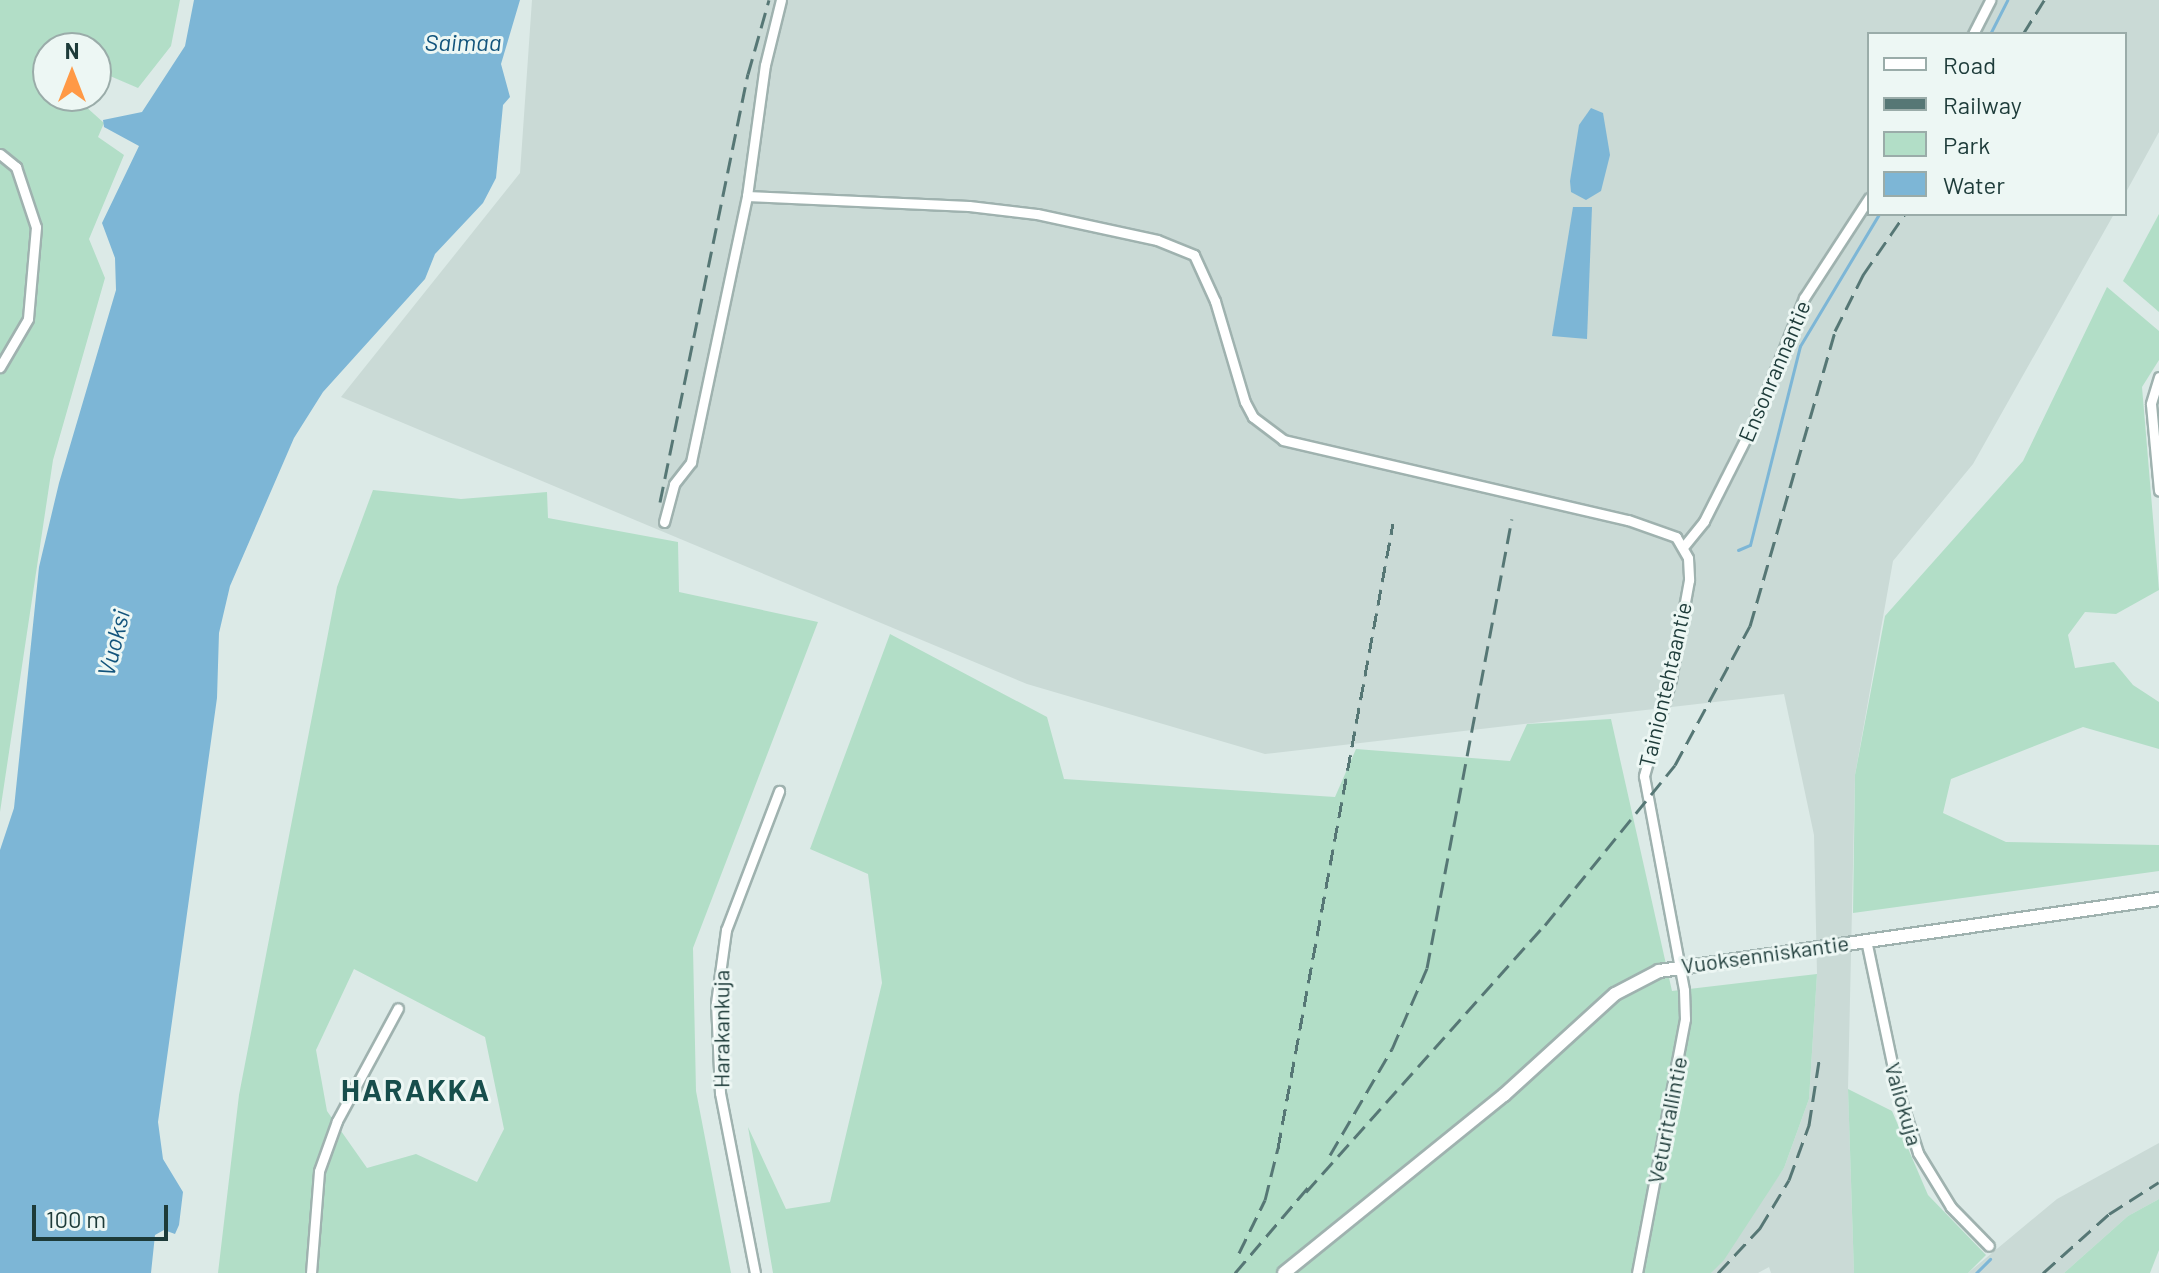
<!DOCTYPE html>
<style>
body{margin:0}
#map{position:relative;width:2159px;height:1273px;overflow:hidden;background:#dceae7;font-family:Barlow,sans-serif}
div>[style]{position:absolute}
[style*='--x']{left:calc(var(--x)*1px);top:calc(var(--y)*1px);width:calc(var(--w)*1px);rotate:calc(var(--a)*1deg)}
.built>*{inset:0;background:#cadad6}
.green>*{inset:0;background:#b2dec7}
.water>*{inset:0;background:#7db6d6}
.stream>*{height:3px;margin:-1.5px;padding:0 1.5px;transform-origin:1.5px;border-radius:1.5px;background:#7db6d6}
.roads{filter:drop-shadow(2px 0 #9fb2af) drop-shadow(-2px 0 #9fb2af) drop-shadow(0 2px #9fb2af) drop-shadow(0 -2px #9fb2af)}
.street>*{height:9px;margin:-4.5px;padding:0 4.5px;transform-origin:4.5px;border-radius:4.5px;background:#fff}
.secondary>*{height:12px;margin:-6px;padding:0 6px;transform-origin:6px;border-radius:6px;background:#fff}
.rail>*{height:3px;margin-top:-1.5px;transform-origin:0;background:repeating-linear-gradient(90deg,#567775 0 16px,transparent 0 24px)}
span{translate:-50% -50%;white-space:nowrap;text-align:center;line-height:1.15;-webkit-text-stroke:6px #edf7f4;paint-order:stroke}
.street-label{font-size:22px;color:#1d3b39}
.water-label{font-size:24px;color:#12547c;font-style:italic}
.district-label{font-size:30px;color:#174e4c;font-weight:700;letter-spacing:2px}
.legend{position:absolute;left:1867px;top:32px;width:260px;height:184px;box-sizing:border-box;background:#edf7f4;border:2px solid #9aaca9;margin:0;padding:10px 14px;list-style:none;font-size:24px;color:#1d3b39}
.legend li{display:flex;align-items:center;gap:16px;height:40px}
.legend b{width:40px;border:2px solid #9aaca9}
.north{position:absolute;left:32px;top:32px;width:80px;height:80px;box-sizing:border-box;background:#edf7f4;border:2px solid #9aaca9;border-radius:50%;rotate:0deg;font-size:22px;font-weight:700;line-height:32px;text-align:center;color:#1d3b39}
.north::after{content:'';display:block;margin:auto;width:28px;height:36px;background:#ff9946;clip-path:polygon(50% 0,100% 100%,50% 72%,0 100%)}
.scale{position:absolute;left:32px;top:1205px;width:136px;height:36px;box-sizing:border-box;border:4px solid #1d3b39;border-top:0;padding-left:10px;font-size:24px;line-height:28px;white-space:nowrap;color:#1d3b39;-webkit-text-stroke:6px #edf7f4;paint-order:stroke}
</style>
<div id="map">
<div class="built">
<div style="clip-path:polygon(532px 0,2159px 0,2159px 132px,2125px 194px,2125px 34px,1869px 34px,1869px 214px,2114px 214px,1973px 464px,1893px 561px,1855px 775px,1848px 1089px,1854px 1273px,1771px 1273px,1769px 1267px,1758px 1273px,1711px 1273px,1784px 1168px,1809px 1099px,1817px 974px,1814px 835px,1784px 694px,1265px 754px,1027px 684px,341px 397px,520px 173px)"></div>
<div style="clip-path:polygon(2159px 1143px,2159px 1199px,2128px 1216px,2064px 1273px,1968px 1273px,2057px 1199px)"></div>
</div>
<div class="green">
<div style="clip-path:polygon(0 0,180px 0,171px 46px,138px 88px,96px 70px,96px 48px,48px 48px,48px 96px,74px 96px,104px 123px,98px 137px,124px 155px,89px 239px,105px 278px,53px 460px,0 812px)"></div>
<div style="clip-path:polygon(2159px 214px,2159px 312px,2123px 281px)"></div>
<div style="clip-path:polygon(2107px 287px,2159px 331px,2159px 360px,2142px 387px,2159px 590px,2116px 614px,2085px 612px,2068px 635px,2075px 668px,2114px 662px,2133px 685px,2159px 702px,2159px 749px,2083px 727px,1951px 779px,1943px 813px,2006px 842px,2159px 845px,2159px 871px,1853px 913px,1855px 775px,1885px 616px,2023px 461px)"></div>
<div style="clip-path:polygon(evenodd,373px 490px,461px 499px,547px 492px,548px 518px,678px 542px,679px 592px,818px 622px,693px 948px,696px 1091px,731px 1273px,218px 1273px,239px 1095px,337px 587px,373px 490px,354px 969px,485px 1037px,504px 1129px,477px 1182px,416px 1154px,367px 1168px,327px 1111px,316px 1050px,354px 969px)"></div>
<div style="clip-path:polygon(890px 634px,1047px 717px,1064px 779px,1335px 797px,1356px 749px,1510px 761px,1527px 724px,1611px 719px,1672px 991px,1817px 974px,1809px 1099px,1784px 1168px,1724px 1260px,1711px 1273px,773px 1273px,748px 1127px,786px 1209px,830px 1202px,882px 983px,868px 874px,810px 849px)"></div>
<div style="clip-path:polygon(1848px 1089px,1892px 1111px,1928px 1195px,1986px 1255px,1968px 1273px,1854px 1273px)"></div>
<div style="clip-path:polygon(2159px 1199px,2159px 1250px,2150px 1273px,2064px 1273px,2128px 1216px)"></div>
</div>
<div class="water">
<div style="clip-path:polygon(194px 0,520px 0,501px 64px,510px 97px,503px 105px,496px 178px,483px 203px,435px 254px,425px 279px,323px 392px,294px 438px,230px 586px,219px 633px,217px 698px,158px 1122px,163px 1159px,183px 1192px,179px 1225px,175px 1234px,164px 1230px,155px 1235px,151px 1273px,0 1273px,0 850px,14px 808px,39px 567px,59px 483px,116px 290px,115px 258px,102px 223px,139px 146px,104px 127px,103px 120px,142px 112px,185px 46px)"></div>
<div style="clip-path:polygon(1591px 108px,1603px 113px,1610px 155px,1601px 191px,1586px 200px,1571px 192px,1570px 181px,1579px 125px)"></div>
<div style="clip-path:polygon(1573px 207px,1592px 207px,1587px 339px,1552px 336px)"></div>
</div>
<div class="stream">
<div style="--x:1990;--y:34;--w:38;--a:-63"></div>
<div style="--x:1738;--y:550;--w:13;--a:-23"></div>
<div style="--x:1750;--y:545;--w:205;--a:-75.9"></div>
<div style="--x:1800;--y:346;--w:154;--a:-59.1"></div>
<div style="--x:1976;--y:1273;--w:20;--a:-45"></div>
</div>
<div class="roads">
<div class="street">
<div style="--x:1973;--y:34;--w:38;--a:-63"></div>
<div style="--x:0;--y:154;--w:21;--a:39"></div>
<div style="--x:16;--y:167;--w:63;--a:71.6"></div>
<div style="--x:36;--y:227;--w:92;--a:95"></div>
<div style="--x:28;--y:319;--w:56;--a:120.3"></div>
<div style="--x:747;--y:196;--w:132;--a:-82.2"></div>
<div style="--x:765;--y:65;--w:67;--a:-76.2"></div>
<div style="--x:2159;--y:377;--w:28;--a:107"></div>
<div style="--x:2151;--y:404;--w:87;--a:84.7"></div>
<div style="--x:664;--y:522;--w:39;--a:-75"></div>
<div style="--x:674;--y:484;--w:28;--a:-52"></div>
<div style="--x:691;--y:462;--w:272;--a:-78.1"></div>
<div style="--x:747;--y:196;--w:222;--a:2.6"></div>
<div style="--x:969;--y:206;--w:68;--a:6.7"></div>
<div style="--x:1037;--y:214;--w:123;--a:12.2"></div>
<div style="--x:1157;--y:240;--w:40;--a:22"></div>
<div style="--x:1194;--y:255;--w:51;--a:65.5"></div>
<div style="--x:1215;--y:301;--w:105;--a:73.5"></div>
<div style="--x:1245;--y:402;--w:17;--a:62"></div>
<div style="--x:1253;--y:417;--w:38;--a:37"></div>
<div style="--x:1283;--y:440;--w:354;--a:13.1"></div>
<div style="--x:1628;--y:520;--w:51;--a:19.5"></div>
<div style="--x:1676;--y:537;--w:24;--a:60"></div>
<div style="--x:1688;--y:558;--w:22;--a:87"></div>
<div style="--x:1689;--y:580;--w:101;--a:100.3"></div>
<div style="--x:1671;--y:679;--w:101;--a:105.6"></div>
<div style="--x:1644;--y:776;--w:218;--a:79.4"></div>
<div style="--x:1684;--y:990;--w:29;--a:88"></div>
<div style="--x:1685;--y:1019;--w:258;--a:100.7"></div>
<div style="--x:1684;--y:546;--w:32;--a:-51"></div>
<div style="--x:1704;--y:521;--w:118;--a:-63.2"></div>
<div style="--x:1757;--y:416;--w:127;--a:-68.3"></div>
<div style="--x:1804;--y:298;--w:119;--a:-57"></div>
<div style="--x:1866;--y:940;--w:150;--a:78.1"></div>
<div style="--x:1897;--y:1087;--w:69;--a:72.3"></div>
<div style="--x:1918;--y:1153;--w:63;--a:58.6"></div>
<div style="--x:1951;--y:1207;--w:54;--a:45.7"></div>
<div style="--x:311;--y:1273;--w:102;--a:-85.5"></div>
<div style="--x:319;--y:1171;--w:53;--a:-70.2"></div>
<div style="--x:337;--y:1121;--w:128;--a:-61.6"></div>
<div style="--x:755;--y:1273;--w:183;--a:-101"></div>
<div style="--x:720;--y:1093;--w:90;--a:-92.5"></div>
<div style="--x:716;--y:1003;--w:74;--a:-82.2"></div>
<div style="--x:726;--y:930;--w:149;--a:-69.1"></div>
</div>
<div class="secondary">
<div style="--x:1284;--y:1273;--w:283;--a:-39"></div>
<div style="--x:1504;--y:1095;--w:150;--a:-42.3"></div>
<div style="--x:1615;--y:994;--w:50;--a:-27.6"></div>
<div style="--x:1659;--y:971;--w:505;--a:-8.19"></div>
</div>
</div>
<div class="rail">
<div style="--x:2023;--y:34;--w:40;--a:-58"></div>
<div style="--x:660;--y:502;--w:437;--a:-78.4"></div>
<div style="--x:748;--y:74;--w:77;--a:-74.2"></div>
<div style="--x:1330;--y:1155;--w:123;--a:-59.7"></div>
<div style="--x:1392;--y:1049;--w:88;--a:-66.6"></div>
<div style="--x:1427;--y:968;--w:457;--a:-79.3"></div>
<div style="--x:1306;--y:1192;--w:358;--a:-48.2"></div>
<div style="--x:1545;--y:925;--w:206;--a:-50.9"></div>
<div style="--x:1675;--y:765;--w:158;--a:-61.7"></div>
<div style="--x:1750;--y:626;--w:307;--a:-73.9"></div>
<div style="--x:1835;--y:331;--w:63;--a:-63.4"></div>
<div style="--x:1863;--y:275;--w:74;--a:-55.5"></div>
<div style="--x:1239;--y:1253;--w:59;--a:-63.9"></div>
<div style="--x:1265;--y:1200;--w:54;--a:-76"></div>
<div style="--x:1278;--y:1148;--w:635;--a:-79.57"></div>
<div style="--x:1235;--y:1273;--w:116;--a:-49.6"></div>
<div style="--x:1718;--y:1273;--w:62;--a:-47"></div>
<div style="--x:1760;--y:1228;--w:56;--a:-58.9"></div>
<div style="--x:1789;--y:1180;--w:59;--a:-70"></div>
<div style="--x:1809;--y:1125;--w:71;--a:-81.1"></div>
<div style="--x:2043;--y:1273;--w:89;--a:-41.8"></div>
<div style="--x:2109;--y:1214;--w:59;--a:-32.6"></div>
</div>
<div class="street-label">
<span style="left:1774px;top:371px;rotate:-67deg">Ensonrannantie</span>
<span style="left:1665px;top:685px;rotate:-77deg">Tainiontehtaantie</span>
<span style="left:1765px;top:954px;rotate:-8deg">Vuoksenniskantie</span>
<span style="left:721px;top:1029px;rotate:-90deg">Harakankuja</span>
<span style="left:1904px;top:1104px;rotate:74deg">Valiokuja</span>
<span style="left:1667px;top:1120px;rotate:-79deg">Veturitallintie</span>
</div>
<div class="water-label">
<span style="left:463px;top:42px">Saimaa</span>
<span style="left:113px;top:643px;rotate:-76deg">Vuoksi</span>
</div>
<div class="district-label">
<span style="left:416px;top:1089px">HARAKKA</span>
</div>
<ul class="legend">
<li><b style="height:10px;background:#fff"></b>Road</li>
<li><b style="height:10px;background:#567775"></b>Railway</li>
<li><b style="height:22px;background:#b2dec7"></b>Park</li>
<li><b style="height:22px;background:#7db6d6"></b>Water</li>
</ul>
<div class="north">N</div>
<div class="scale">100 m</div>
</div>
